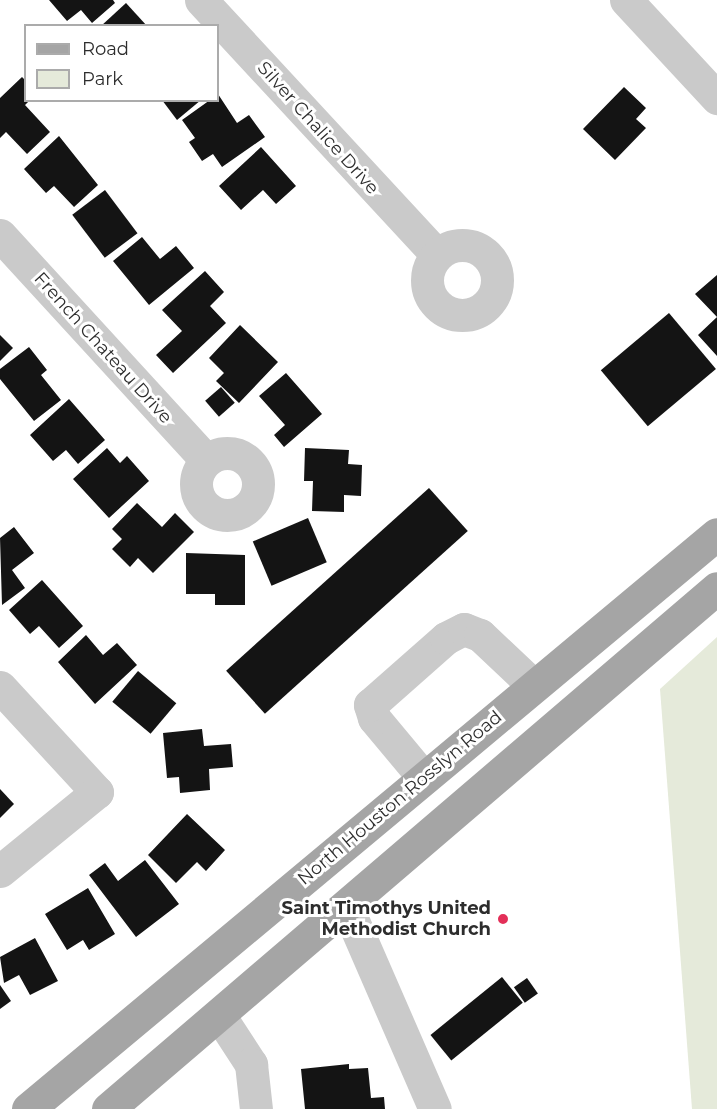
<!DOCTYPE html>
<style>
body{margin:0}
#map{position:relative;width:717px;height:1109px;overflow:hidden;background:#fff;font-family:Montserrat,sans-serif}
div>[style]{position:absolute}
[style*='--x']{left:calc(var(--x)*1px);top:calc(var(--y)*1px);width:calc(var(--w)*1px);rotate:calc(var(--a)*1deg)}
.green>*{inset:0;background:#e5eada}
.building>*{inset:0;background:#141414;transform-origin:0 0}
.minor>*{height:33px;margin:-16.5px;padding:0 16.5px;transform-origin:16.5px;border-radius:16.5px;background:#cacaca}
.minor>.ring{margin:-16.5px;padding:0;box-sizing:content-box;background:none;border:33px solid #cacaca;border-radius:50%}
.major>*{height:33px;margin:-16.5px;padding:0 16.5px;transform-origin:16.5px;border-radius:16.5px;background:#a5a5a5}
.dots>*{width:16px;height:16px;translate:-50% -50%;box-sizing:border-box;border:3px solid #fff;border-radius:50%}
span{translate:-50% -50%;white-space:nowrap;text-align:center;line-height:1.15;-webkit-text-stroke:6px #fff;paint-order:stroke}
.street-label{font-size:18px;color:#2d2d2d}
.poi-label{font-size:18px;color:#2d2d2d;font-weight:700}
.right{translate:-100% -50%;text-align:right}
.legend{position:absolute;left:24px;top:24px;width:195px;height:78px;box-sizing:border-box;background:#fff;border:2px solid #ababab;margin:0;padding:8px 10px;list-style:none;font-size:18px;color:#2d2d2d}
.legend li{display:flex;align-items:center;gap:12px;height:30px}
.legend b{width:30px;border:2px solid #ababab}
</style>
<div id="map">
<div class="green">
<div style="clip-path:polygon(717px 637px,717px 1109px,692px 1109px,660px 689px)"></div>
</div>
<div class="building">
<div style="clip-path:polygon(49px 0,113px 0,115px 3px,92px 23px,81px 10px,67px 21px)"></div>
<div style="clip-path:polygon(126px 3px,147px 26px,101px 26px)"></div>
<div style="clip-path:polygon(22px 77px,26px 81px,26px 100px,30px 100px,25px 105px,50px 132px,27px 154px,6px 132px,0 138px,0 98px)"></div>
<div style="clip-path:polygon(624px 87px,646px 108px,636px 119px,646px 128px,615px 160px,583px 129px)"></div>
<div style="clip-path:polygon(218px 94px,237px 123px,249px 115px,265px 137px,222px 167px,213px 154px,202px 161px,189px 142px,195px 138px,182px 120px,210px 100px,218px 100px)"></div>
<div style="clip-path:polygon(162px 100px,201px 100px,177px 120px)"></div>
<div style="clip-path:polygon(59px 136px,98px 185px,74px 207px,54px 186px,46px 193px,24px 169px)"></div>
<div style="clip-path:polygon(261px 147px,296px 186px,276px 204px,263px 190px,241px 210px,219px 186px)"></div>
<div style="left:105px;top:190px;width:54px;height:41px;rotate:53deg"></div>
<div style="clip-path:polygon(142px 237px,160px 259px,176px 246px,194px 268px,149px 305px,113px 261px)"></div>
<div style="clip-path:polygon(205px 271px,224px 292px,210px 306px,226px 323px,173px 373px,156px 355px,182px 331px,162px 310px)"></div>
<div style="clip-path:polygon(717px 275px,717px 356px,698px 335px,717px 317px,695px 294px)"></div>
<div style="left:669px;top:313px;width:73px;height:89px;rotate:50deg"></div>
<div style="clip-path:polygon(240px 325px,278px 362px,239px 403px,216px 381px,224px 373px,209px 358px)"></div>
<div style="clip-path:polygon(0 335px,13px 348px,0 361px)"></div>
<div style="clip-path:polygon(29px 347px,47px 370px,41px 375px,61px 400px,34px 421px,0 379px,0 369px)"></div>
<div style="clip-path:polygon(286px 373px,322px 414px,284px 447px,274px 435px,285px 425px,259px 396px)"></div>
<div style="left:221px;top:387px;width:21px;height:21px;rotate:49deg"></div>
<div style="clip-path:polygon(69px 399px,105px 440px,78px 464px,66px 450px,53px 461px,30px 435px)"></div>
<div style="clip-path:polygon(107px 448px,120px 463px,127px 456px,149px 481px,109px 518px,73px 479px)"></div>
<div style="clip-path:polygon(305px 448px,349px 450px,348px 464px,362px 465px,361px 496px,344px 495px,344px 512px,312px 511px,313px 481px,304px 481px)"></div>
<div style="left:429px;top:488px;width:58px;height:273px;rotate:48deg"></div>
<div style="clip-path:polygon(137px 503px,162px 527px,175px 513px,194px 532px,153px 573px,138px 558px,130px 567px,112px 549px,122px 539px,112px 529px)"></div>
<div style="left:308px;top:518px;width:48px;height:60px;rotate:67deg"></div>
<div style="clip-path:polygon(14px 527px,34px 553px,12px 570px,25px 588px,2px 605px,0 538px)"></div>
<div style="clip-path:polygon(186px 553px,245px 555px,245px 605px,215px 605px,215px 594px,186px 594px)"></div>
<div style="clip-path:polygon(42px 580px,83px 626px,59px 648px,39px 626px,30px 634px,9px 610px)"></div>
<div style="clip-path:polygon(86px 635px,103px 655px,117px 643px,137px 665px,95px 704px,58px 662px)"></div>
<div style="left:138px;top:671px;width:50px;height:40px;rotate:40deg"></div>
<div style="clip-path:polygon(202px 729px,204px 746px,231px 744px,233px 767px,209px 769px,210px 790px,180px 793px,179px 777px,167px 778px,163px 733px)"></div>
<div style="clip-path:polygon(0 789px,14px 804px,0 818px)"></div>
<div style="clip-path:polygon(187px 814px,225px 850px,206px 871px,197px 862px,176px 883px,148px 855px)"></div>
<div style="clip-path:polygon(145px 860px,179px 904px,136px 937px,89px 875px,105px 863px,118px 881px)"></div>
<div style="clip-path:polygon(88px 888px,115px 934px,89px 950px,83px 940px,67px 950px,45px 914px)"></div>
<div style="clip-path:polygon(35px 938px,58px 981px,30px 995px,19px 975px,4px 983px,0 957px)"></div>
<div style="left:502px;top:977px;width:33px;height:92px;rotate:51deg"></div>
<div style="left:527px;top:978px;width:19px;height:16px;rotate:55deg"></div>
<div style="clip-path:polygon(0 985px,11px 1001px,0 1009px)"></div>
<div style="clip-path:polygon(349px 1064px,349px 1069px,368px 1068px,371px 1098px,384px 1097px,385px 1109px,305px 1109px,301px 1069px)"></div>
</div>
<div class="minor">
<div style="--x:201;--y:0;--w:347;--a:47.2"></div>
<div style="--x:626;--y:0;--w:134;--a:47.1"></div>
<div style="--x:0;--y:235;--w:305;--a:47.5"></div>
<div class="ring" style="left:427px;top:245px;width:37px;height:37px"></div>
<div class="ring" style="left:196px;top:453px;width:29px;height:29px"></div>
<div style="--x:0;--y:687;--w:143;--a:47.3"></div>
<div style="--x:97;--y:792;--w:125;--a:140.8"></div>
<div style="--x:424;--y:778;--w:78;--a:-129.8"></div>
<div style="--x:374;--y:718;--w:14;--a:-107"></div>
<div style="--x:370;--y:705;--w:101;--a:-41.4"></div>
<div style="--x:446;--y:638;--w:20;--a:-27"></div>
<div style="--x:464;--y:629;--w:17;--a:21"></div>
<div style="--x:480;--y:635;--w:74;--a:43.4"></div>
<div style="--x:347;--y:907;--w:220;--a:66.5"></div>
<div style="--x:219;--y:1015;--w:59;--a:56.9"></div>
<div style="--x:251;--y:1064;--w:45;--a:83.7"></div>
</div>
<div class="major">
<div style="--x:28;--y:1109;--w:897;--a:-39.85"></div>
<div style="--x:108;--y:1109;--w:801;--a:-40.55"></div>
</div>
<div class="dots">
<div style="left:503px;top:919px;background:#e32f58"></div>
</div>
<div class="street-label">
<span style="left:318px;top:128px;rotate:48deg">Silver Chalice Drive</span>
<span style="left:103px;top:348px;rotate:48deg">French Chateau Drive</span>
<span style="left:400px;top:798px;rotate:-40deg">North Houston Rosslyn Road</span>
</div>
<div class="poi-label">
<span class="right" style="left:491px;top:919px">Saint Timothys United<br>Methodist Church</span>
</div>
<ul class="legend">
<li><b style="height:8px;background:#a5a5a5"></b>Road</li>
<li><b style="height:16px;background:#e5eada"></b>Park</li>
</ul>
</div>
